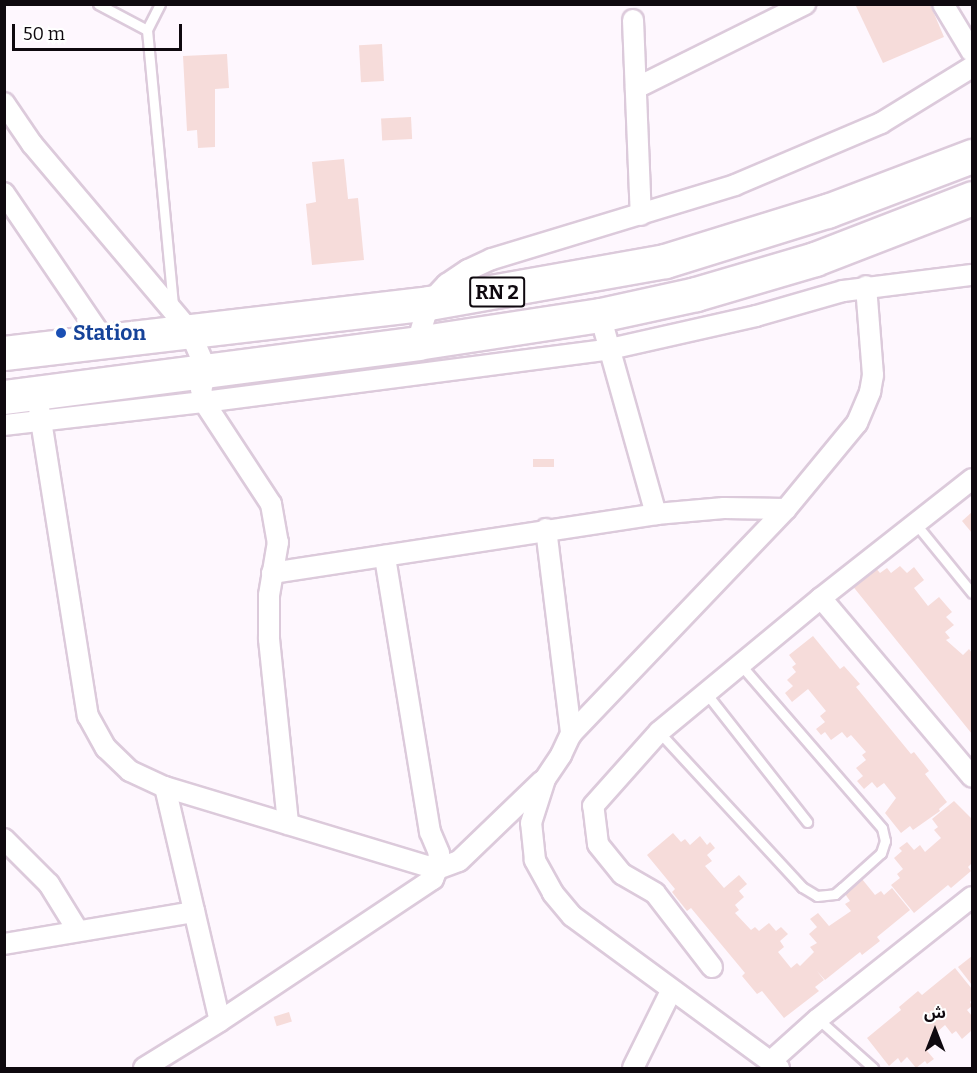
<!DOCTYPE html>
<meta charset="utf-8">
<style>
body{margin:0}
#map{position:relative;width:977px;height:1073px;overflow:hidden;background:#fef7fe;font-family:Bitter,"Noto Sans Arabic",serif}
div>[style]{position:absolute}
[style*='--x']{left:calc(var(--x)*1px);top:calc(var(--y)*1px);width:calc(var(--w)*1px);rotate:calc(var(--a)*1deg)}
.building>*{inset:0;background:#f6dcda;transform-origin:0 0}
.roads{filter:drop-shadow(2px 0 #dccadb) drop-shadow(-2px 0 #dccadb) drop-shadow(0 2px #dccadb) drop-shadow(0 -2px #dccadb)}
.service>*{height:9px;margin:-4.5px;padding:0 4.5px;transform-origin:4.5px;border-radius:4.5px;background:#fff}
.minor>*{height:20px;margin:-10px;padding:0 10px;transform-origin:10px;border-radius:10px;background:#fff}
.trunk>*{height:33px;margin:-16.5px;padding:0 16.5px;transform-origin:16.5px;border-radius:16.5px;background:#fff}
.dots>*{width:16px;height:16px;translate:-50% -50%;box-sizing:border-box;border:3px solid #fff;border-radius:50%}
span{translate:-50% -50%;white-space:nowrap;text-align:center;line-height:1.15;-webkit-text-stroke:6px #fff;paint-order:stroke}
.shield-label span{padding:2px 4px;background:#fff;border:2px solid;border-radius:4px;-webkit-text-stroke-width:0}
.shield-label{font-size:20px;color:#0f090f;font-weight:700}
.transit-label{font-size:21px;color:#164399;font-weight:700}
.left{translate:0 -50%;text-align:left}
.frame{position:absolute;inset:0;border:6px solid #0f090f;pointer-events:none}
.north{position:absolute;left:905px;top:1001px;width:60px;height:60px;-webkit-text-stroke:4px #fff;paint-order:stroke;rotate:0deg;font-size:16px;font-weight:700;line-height:24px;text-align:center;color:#0f090f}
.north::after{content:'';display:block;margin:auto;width:21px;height:27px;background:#0f090f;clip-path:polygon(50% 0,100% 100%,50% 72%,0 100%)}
.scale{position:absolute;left:12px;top:24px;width:170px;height:27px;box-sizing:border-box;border:3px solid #0f090f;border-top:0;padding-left:8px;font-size:18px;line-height:21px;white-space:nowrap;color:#0f090f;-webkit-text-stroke:4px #fff;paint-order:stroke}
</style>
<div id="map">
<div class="building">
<div style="clip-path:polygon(855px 4px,930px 4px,944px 37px,883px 63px)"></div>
<div style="left:382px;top:44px;width:37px;height:23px;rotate:87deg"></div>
<div style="clip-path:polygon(227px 54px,229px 88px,215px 89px,215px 147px,198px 148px,197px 130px,187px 131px,183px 56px)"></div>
<div style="left:411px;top:117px;width:22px;height:30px;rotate:87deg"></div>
<div style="clip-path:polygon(344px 159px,348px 199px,358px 198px,364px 260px,312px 265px,306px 204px,316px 202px,312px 162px)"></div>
<div style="left:554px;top:459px;width:8px;height:21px;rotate:90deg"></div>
<div style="clip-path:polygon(972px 512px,972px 533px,962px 521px)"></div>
<div style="clip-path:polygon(874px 566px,880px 573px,887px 568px,891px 573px,900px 566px,907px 573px,914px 567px,924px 580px,914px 588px,928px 606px,939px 597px,952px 612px,946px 617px,954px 625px,945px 632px,950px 638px,946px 640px,963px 655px,969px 649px,972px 653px,972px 734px,851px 584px)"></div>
<div style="clip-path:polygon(813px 636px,840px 669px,844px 666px,860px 684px,856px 687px,911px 754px,914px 752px,929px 771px,925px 774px,947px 802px,939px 809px,940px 811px,913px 830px,910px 826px,901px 833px,885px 813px,896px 798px,884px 783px,877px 788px,872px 782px,864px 789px,857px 781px,863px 776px,856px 768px,866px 760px,862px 755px,866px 752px,851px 735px,847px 738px,842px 732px,831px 740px,825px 732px,821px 735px,816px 729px,825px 722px,820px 716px,826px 711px,808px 689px,792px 702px,785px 693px,793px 686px,787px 680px,796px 672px,792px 667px,796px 664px,789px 655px)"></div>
<div style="clip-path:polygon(954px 801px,972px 819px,972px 863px,968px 867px,971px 871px,951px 888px,948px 885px,914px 913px,891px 885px,900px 878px,897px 874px,903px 869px,894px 858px,902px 851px,899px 848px,907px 842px,914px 850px,920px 845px,925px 852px,941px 838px,934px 830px,938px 827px,932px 819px)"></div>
<div style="clip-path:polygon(673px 833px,681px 842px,685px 839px,690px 845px,700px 836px,707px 845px,710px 842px,715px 848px,707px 855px,712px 861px,705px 866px,724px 888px,739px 875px,747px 884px,739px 891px,744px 897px,735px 905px,739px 910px,735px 913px,751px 930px,755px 927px,759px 931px,769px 923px,776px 931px,781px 927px,788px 934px,780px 941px,784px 947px,778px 952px,791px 968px,797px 963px,800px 966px,814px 952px,810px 947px,817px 943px,809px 934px,817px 927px,810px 919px,818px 913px,829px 926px,851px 911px,845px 904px,850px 901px,843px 891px,853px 884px,853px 887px,862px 879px,875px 895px,881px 891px,884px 895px,892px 888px,910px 910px,877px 937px,880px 941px,862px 955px,860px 952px,825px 980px,817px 971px,824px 980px,815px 987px,819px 991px,784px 1018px,762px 991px,757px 994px,742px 976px,745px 973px,691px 908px,687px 911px,672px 892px,675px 889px,647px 855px)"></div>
<div style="clip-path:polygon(972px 956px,972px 985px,958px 967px)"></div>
<div style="clip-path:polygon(955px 968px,972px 989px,972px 1000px,970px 1002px,972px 1006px,967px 1010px,972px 1016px,971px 1031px,962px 1039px,956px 1031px,952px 1034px,945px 1025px,928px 1040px,933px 1046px,927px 1051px,934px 1059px,927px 1064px,925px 1061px,916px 1068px,907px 1057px,901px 1063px,898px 1058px,889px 1066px,867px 1038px,901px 1010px,899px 1007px,918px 991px,922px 995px)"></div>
<div style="left:289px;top:1012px;width:10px;height:16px;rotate:73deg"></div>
</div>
<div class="roads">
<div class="service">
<div style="--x:98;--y:4;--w:55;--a:28"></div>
<div style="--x:160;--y:4;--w:29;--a:117"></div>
<div style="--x:147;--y:30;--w:277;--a:84.6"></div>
<div style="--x:915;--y:523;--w:90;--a:50.8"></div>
<div style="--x:706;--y:693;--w:164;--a:51.9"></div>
<div style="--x:659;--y:732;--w:211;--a:47.3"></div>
<div style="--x:802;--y:887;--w:17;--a:31"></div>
<div style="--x:817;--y:896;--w:18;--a:-6"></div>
<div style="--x:835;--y:894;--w:9;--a:-41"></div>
<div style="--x:842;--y:888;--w:52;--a:-41.9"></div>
<div style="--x:881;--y:853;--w:13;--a:-72"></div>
<div style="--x:885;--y:841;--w:13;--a:-103"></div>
<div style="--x:882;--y:828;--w:217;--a:-130.9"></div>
<div style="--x:818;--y:1019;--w:74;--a:41.7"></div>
</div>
<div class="minor">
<div style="--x:943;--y:4;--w:56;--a:58.9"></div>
<div style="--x:633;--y:20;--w:195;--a:87.7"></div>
<div style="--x:636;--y:88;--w:189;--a:-26.4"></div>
<div style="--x:4;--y:103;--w:50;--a:55.7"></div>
<div style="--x:32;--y:144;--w:243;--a:49.8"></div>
<div style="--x:189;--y:330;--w:45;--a:66.3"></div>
<div style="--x:207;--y:371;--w:19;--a:108"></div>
<div style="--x:201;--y:389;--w:13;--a:77"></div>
<div style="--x:204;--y:402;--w:122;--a:56.7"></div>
<div style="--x:271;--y:504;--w:39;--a:80"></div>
<div style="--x:278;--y:542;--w:54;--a:99.6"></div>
<div style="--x:269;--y:595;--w:44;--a:90"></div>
<div style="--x:269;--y:639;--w:186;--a:84.1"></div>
<div style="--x:4;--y:193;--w:178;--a:55.8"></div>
<div style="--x:600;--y:315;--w:207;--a:74.3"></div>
<div style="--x:417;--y:343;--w:42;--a:-73.3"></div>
<div style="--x:429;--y:303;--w:26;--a:-47"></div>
<div style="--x:447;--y:284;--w:25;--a:-34"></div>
<div style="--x:468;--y:270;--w:26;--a:-25"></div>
<div style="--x:492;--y:259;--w:254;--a:-16.9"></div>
<div style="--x:735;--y:185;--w:159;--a:-23"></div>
<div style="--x:881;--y:123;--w:107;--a:-31.6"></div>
<div style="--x:39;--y:408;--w:312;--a:81"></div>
<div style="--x:88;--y:716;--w:37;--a:61"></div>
<div style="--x:106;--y:748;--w:33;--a:44"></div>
<div style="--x:130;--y:771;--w:38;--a:25"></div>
<div style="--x:165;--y:787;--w:284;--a:16.8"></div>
<div style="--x:437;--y:869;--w:23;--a:-20"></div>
<div style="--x:459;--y:861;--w:115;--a:-43.9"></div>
<div style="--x:4;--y:425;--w:201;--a:-6.6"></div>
<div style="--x:204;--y:402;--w:409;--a:-7.4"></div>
<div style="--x:610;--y:349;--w:150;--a:-12.7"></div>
<div style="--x:756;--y:316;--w:91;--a:-16"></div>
<div style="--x:843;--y:291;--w:130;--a:-7.1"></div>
<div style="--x:546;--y:529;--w:207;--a:83"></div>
<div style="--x:272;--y:573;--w:389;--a:-8.7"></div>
<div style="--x:656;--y:514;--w:68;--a:-5"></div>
<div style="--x:724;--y:508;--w:62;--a:0.9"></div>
<div style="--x:821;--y:598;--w:234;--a:49.8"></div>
<div style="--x:165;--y:787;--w:240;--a:76.8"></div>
<div style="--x:4;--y:839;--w:64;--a:45"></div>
<div style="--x:49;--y:884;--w:55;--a:58.3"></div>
<div style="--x:4;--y:944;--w:193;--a:-9.6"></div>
<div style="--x:712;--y:967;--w:93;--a:-127.6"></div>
<div style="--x:655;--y:893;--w:38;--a:-150"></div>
<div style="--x:622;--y:874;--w:38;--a:-129"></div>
<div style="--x:598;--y:844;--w:38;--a:-97"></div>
<div style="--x:593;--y:806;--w:99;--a:-48.3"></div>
<div style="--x:659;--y:732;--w:210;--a:-39.6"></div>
<div style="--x:821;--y:598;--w:192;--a:-38.2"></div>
<div style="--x:770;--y:1062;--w:64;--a:-41.9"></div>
<div style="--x:818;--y:1019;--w:196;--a:-38.4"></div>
<div style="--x:144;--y:1068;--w:89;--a:-31.7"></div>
<div style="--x:220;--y:1021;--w:256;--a:-33.7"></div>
<div style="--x:433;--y:879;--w:11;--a:-68"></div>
<div style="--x:437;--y:869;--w:16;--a:-83"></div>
<div style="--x:439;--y:853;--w:23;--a:-113"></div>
<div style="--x:430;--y:832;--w:280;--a:-99.3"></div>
<div style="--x:633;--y:1068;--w:86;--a:-63.7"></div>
<div style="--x:779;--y:1068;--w:257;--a:-143.7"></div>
<div style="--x:572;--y:916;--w:30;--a:-130"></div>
<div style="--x:553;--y:893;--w:38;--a:-119"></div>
<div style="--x:535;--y:860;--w:37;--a:-96"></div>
<div style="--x:531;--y:823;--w:46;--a:-72.3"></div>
<div style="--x:545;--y:779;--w:29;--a:-56"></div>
<div style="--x:561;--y:755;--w:23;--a:-65"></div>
<div style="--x:571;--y:734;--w:311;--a:-46.3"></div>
<div style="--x:786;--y:509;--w:112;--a:-50.5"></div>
<div style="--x:857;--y:423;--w:34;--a:-67"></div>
<div style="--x:870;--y:392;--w:17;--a:-80"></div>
<div style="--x:873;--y:375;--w:89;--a:-94.5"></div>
</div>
<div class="trunk">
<div style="--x:4;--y:353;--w:428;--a:-6.7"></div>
<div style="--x:429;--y:303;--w:240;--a:-10.1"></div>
<div style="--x:665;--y:261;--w:170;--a:-17.2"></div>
<div style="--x:827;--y:211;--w:155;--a:-20.8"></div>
<div style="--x:4;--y:397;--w:417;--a:-7.4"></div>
<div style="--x:417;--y:343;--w:185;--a:-8.7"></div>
<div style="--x:600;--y:315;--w:98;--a:-12.3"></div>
<div style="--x:696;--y:294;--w:124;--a:-16.4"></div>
<div style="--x:815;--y:259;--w:168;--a:-21.2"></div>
</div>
</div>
<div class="dots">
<div style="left:61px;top:333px;background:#1a4fb4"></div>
</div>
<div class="shield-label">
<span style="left:497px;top:292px">RN 2</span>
</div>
<div class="transit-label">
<span class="left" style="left:73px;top:333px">Station</span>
</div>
<div class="frame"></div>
<div class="north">ش</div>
<div class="scale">50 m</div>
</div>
